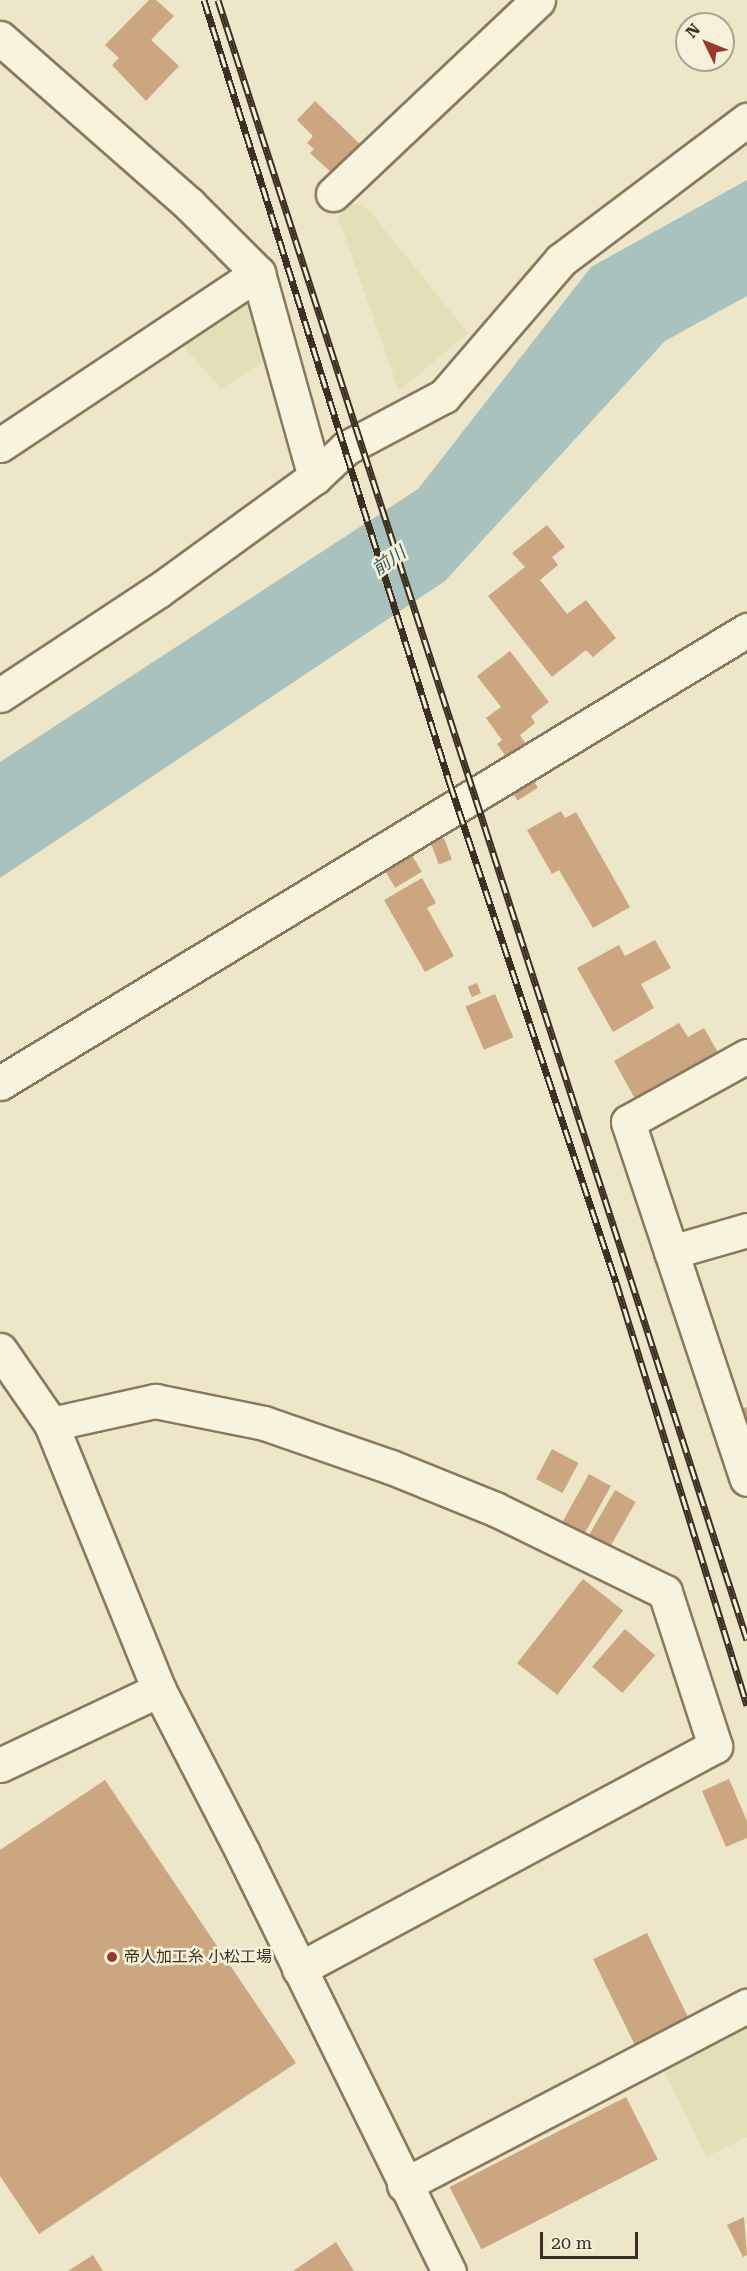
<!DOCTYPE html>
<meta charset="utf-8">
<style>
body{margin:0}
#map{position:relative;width:747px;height:2271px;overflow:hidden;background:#eee6c9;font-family:"Roboto Serif","Noto Sans JP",serif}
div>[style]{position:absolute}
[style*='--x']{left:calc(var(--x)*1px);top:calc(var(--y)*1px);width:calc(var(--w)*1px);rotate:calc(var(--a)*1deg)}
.farmland>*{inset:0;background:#e3e0b7}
.water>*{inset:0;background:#aac2bd}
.building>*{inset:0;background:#cba680;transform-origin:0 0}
.roads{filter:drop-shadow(2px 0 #8a795e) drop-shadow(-2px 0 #8a795e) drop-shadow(0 2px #8a795e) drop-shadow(0 -2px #8a795e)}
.street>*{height:33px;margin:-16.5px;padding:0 16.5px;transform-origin:16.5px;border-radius:16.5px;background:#f8f3dd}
.secondary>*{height:33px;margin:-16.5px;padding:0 16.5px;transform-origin:16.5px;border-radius:16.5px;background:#f8f3dd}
.rail>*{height:7px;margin-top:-3.5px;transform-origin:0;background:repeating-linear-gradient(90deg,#f5f0d9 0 14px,#3b3021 0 28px);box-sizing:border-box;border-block:2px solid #3b3021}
.dots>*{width:16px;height:16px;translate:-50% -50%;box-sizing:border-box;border:3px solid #f5f0d9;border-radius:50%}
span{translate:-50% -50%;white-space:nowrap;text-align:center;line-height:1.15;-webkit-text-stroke:5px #f5f0d9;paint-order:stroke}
.poi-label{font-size:16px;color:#3b3021}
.left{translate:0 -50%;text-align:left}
.water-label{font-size:18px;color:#31595a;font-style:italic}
.north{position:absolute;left:675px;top:12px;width:60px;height:60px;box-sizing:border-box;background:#f5f0d9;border:2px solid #aba38f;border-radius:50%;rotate:313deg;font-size:16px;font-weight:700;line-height:24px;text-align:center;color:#3b3021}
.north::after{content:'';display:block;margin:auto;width:21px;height:27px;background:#98382f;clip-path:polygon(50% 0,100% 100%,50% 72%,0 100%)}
.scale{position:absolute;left:540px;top:2232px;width:98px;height:27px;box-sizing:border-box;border:3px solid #3b3021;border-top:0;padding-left:8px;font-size:18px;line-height:21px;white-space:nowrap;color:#3b3021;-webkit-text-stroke:4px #f5f0d9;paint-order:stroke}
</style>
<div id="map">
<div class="farmland">
<div style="clip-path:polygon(349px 201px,368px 209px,468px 333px,399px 391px,338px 217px)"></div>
<div style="clip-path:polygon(246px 303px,270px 358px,221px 389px,182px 345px)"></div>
<div style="clip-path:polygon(747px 2023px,747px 2137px,706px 2157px,661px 2064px)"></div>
</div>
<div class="water">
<div style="clip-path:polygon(747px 180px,747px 296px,665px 341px,445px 581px,0 878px,0 762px,418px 489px,591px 267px)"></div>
</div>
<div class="building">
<div style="clip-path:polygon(149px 0,156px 0,174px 16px,151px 40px,179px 66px,146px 101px,112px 65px,119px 58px,105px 45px)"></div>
<div style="clip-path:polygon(315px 101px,361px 145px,333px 174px,310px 153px,314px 149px,307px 143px,313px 136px,297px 120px)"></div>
<div style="clip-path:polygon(547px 525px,565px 547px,552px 557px,558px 565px,540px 580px,567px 614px,586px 600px,616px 638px,593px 657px,586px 650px,552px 677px,488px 596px,525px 567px,512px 553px)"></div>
<div style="clip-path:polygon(510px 651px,549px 702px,531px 716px,535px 723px,520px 735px,526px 744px,507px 758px,497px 744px,502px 740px,486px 718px,501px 707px,477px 676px)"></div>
<div style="left:530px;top:775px;width:15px;height:24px;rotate:58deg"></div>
<div style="clip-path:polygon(561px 811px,565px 818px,576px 812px,630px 907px,593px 928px,559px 870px,552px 874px,527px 830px)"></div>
<div style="left:444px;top:838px;width:23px;height:14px;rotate:70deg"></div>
<div style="left:410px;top:852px;width:23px;height:31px;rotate:59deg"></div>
<div style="clip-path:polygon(422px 878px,436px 903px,427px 908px,454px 956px,425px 972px,384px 900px)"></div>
<div style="clip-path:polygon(655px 940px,671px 968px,641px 984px,654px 1008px,613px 1032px,577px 968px,619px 945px,625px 956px)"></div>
<div style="left:477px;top:983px;width:11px;height:10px;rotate:68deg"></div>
<div style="left:495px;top:994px;width:47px;height:32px;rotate:67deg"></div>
<div style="clip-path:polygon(679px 1023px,688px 1037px,704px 1028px,720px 1056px,638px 1104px,614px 1061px)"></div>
<div style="clip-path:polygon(747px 1407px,747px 1451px,734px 1411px)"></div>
<div style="left:552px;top:1449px;width:30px;height:34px;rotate:28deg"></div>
<div style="left:589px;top:1474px;width:25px;height:54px;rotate:29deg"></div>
<div style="left:615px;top:1490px;width:24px;height:53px;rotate:30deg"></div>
<div style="left:583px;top:1579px;width:51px;height:107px;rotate:38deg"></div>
<div style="left:625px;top:1629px;width:40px;height:50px;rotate:41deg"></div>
<div style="clip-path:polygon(729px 1779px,747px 1821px,747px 1838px,726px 1847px,702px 1791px)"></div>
<div style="clip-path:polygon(105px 1780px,296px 2063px,39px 2234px,0 2176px,0 1850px)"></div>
<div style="left:647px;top:1933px;width:98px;height:60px;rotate:64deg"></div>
<div style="left:626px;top:2097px;width:70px;height:198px;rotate:63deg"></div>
<div style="clip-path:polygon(744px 2217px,747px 2255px,743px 2257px,727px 2225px)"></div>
<div style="clip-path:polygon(336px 2242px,354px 2271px,293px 2271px)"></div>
<div style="clip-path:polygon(93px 2255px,103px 2271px,68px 2271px)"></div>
</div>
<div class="roads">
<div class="street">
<div style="--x:0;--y:38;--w:252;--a:41.3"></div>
<div style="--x:189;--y:204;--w:98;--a:45"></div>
<div style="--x:258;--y:273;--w:212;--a:74.4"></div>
<div style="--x:333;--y:194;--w:282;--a:-43.4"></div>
<div style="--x:0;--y:445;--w:310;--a:-33.7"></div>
<div style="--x:0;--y:695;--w:189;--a:-33.4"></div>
<div style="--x:158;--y:591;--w:194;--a:-36"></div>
<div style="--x:315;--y:477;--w:42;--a:-43.1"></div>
<div style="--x:346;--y:448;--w:111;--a:-28"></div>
<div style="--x:444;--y:396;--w:179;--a:-49.3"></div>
<div style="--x:561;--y:260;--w:233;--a:-37"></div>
<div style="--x:747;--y:1056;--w:136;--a:151"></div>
<div style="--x:628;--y:1122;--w:376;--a:71.6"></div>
<div style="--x:0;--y:1083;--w:874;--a:-31.23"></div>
<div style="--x:671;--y:1252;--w:79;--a:-16.1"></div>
<div style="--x:0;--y:1350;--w:90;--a:55.4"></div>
<div style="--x:51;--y:1424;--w:287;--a:67.9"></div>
<div style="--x:159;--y:1690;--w:183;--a:62.7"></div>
<div style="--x:51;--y:1424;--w:107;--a:-12.5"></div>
<div style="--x:155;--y:1401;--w:111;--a:11.4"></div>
<div style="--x:264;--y:1423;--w:134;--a:19.1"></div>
<div style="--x:391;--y:1467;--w:112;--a:22"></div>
<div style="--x:495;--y:1509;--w:189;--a:26"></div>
<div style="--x:665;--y:1592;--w:162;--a:72"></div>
<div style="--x:715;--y:1746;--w:472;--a:151.8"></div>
<div style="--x:0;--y:1765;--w:176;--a:-25.3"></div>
<div style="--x:404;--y:2185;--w:387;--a:-27.6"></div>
</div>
<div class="secondary">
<div style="--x:243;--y:1853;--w:466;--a:63.8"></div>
</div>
</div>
<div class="rail">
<div style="--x:204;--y:0;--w:822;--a:72.58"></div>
<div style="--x:450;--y:784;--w:525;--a:71.57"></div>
<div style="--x:616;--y:1282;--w:443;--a:72.8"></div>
<div style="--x:218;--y:0;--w:1723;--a:72.12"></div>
</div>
<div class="dots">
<div style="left:112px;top:1957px;background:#98382f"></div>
</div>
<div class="poi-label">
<span class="left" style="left:124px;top:1957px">帝人加工糸 小松工場</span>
</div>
<div class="water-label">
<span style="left:389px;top:561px;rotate:-35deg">前川</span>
</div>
<div class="north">N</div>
<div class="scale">20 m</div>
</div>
